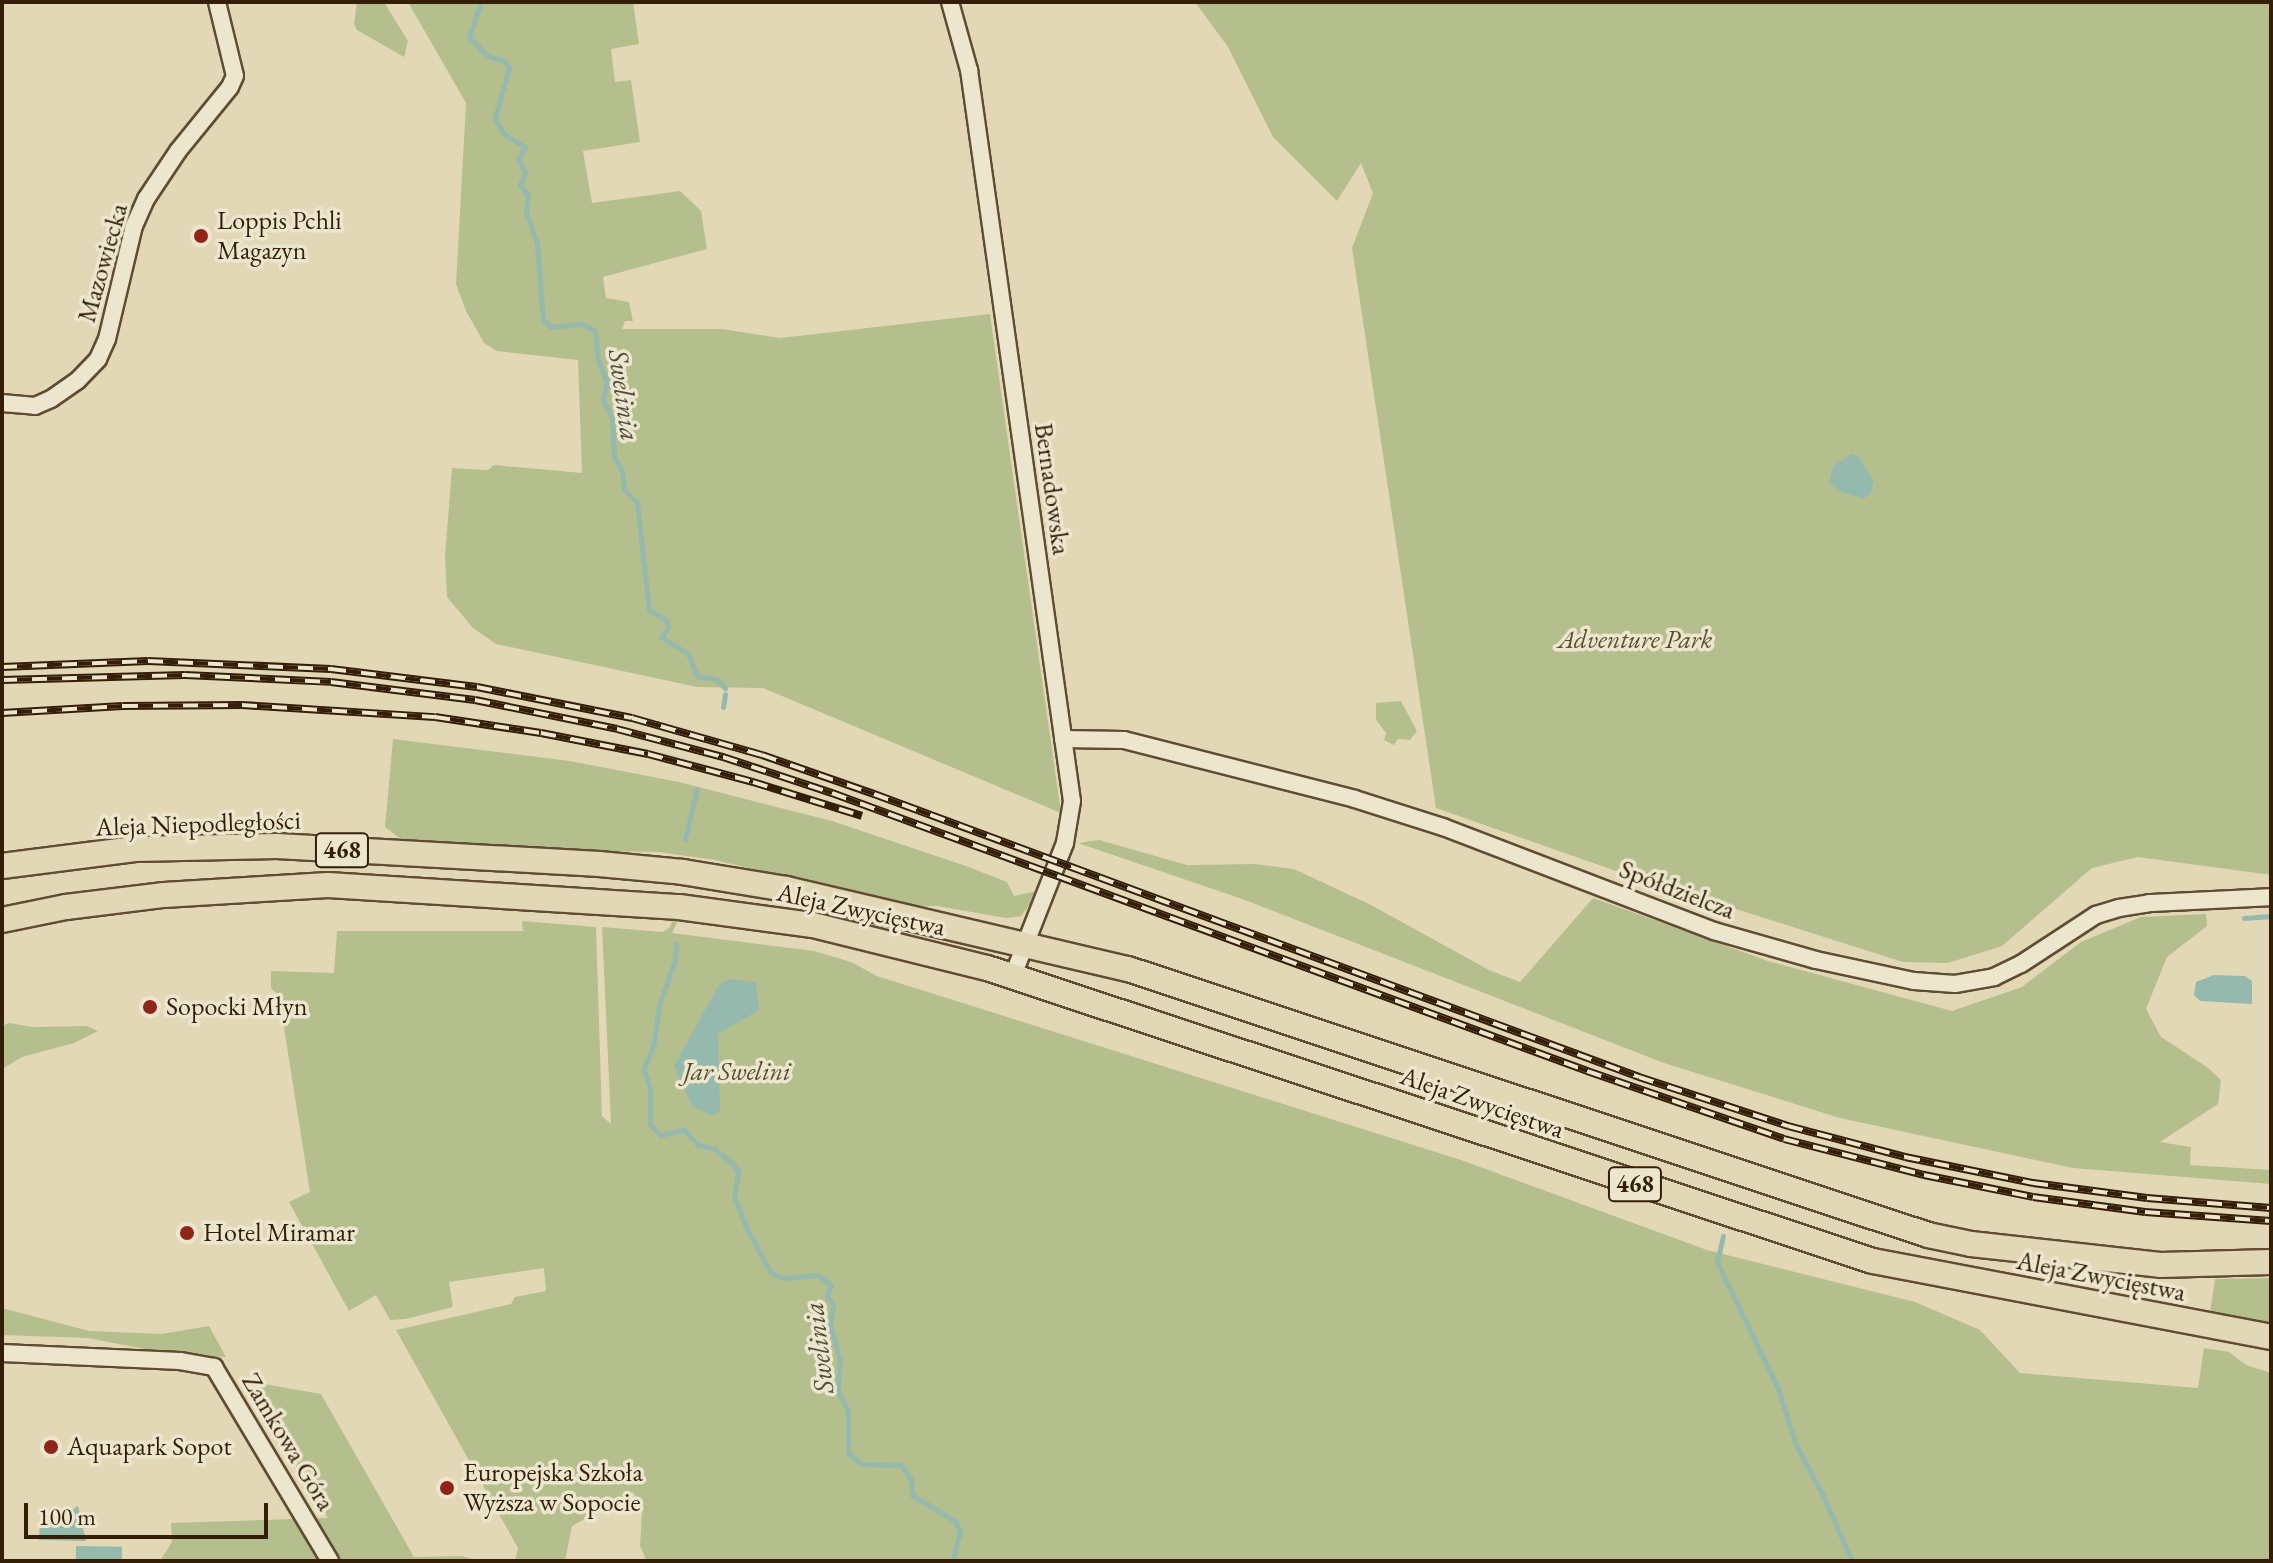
<!DOCTYPE html>
<meta charset="utf-8">
<style>
body{margin:0}
#map{position:relative;width:2273px;height:1563px;overflow:hidden;background:#e3d8b5;font-family:"EB Garamond",serif}
div>[style]{position:absolute}
[style*='--x']{left:calc(var(--x)*1px);top:calc(var(--y)*1px);width:calc(var(--w)*1px);rotate:calc(var(--a)*1deg)}
.green>*{inset:0;background:#b4bf8d}
.water>*{inset:0;background:#95baad;transform-origin:0 0}
.stream>*{height:5px;margin:-2.5px;padding:0 2.5px;transform-origin:2.5px;border-radius:2.5px;background:#95baad}
.roads{filter:drop-shadow(2px 0 #604c32) drop-shadow(-2px 0 #604c32) drop-shadow(0 2px #604c32) drop-shadow(0 -2px #604c32)}
.street>*{height:16px;margin:-8px;padding:0 8px;transform-origin:8px;border-radius:8px;background:#ede6cf}
.primary>*{height:24px;margin:-12px;padding:0 12px;transform-origin:12px;border-radius:12px;background:#e3d8b5}
.rail>*{height:8px;margin-top:-4px;transform-origin:0;background:repeating-linear-gradient(90deg,#ede6cf 0 15px,#341e07 0 30px);box-sizing:border-box;border-block:2px solid #341e07}
.dots>*{width:22px;height:22px;translate:-50% -50%;box-sizing:border-box;border:4px solid #ede6cf;border-radius:50%}
span{translate:-50% -50%;white-space:nowrap;text-align:center;line-height:1.15;-webkit-text-stroke:7px #ede6cf;paint-order:stroke}
.shield-label span{padding:2px 6px;background:#ede6cf;border:2px solid;border-radius:6px;-webkit-text-stroke-width:0}
.shield-label{font-size:24px;color:#341e07;font-weight:700}
.poi-label{font-size:26px;color:#341e07}
.left{translate:0 -50%;text-align:left}
.street-label{font-size:26px;color:#341e07}
.park-label{font-size:26px;color:#5a4e2f;font-style:italic}
.water-label{font-size:28px;color:#514d39;font-style:italic}
.frame{position:absolute;inset:0;border:4px solid #341e07;pointer-events:none}
.scale{position:absolute;left:24px;top:1503px;width:244px;height:36px;box-sizing:border-box;border:4px solid #341e07;border-top:0;padding-left:10px;font-size:24px;line-height:28px;white-space:nowrap;color:#341e07;-webkit-text-stroke:6px #ede6cf;paint-order:stroke}
</style>
<div id="map">
<div class="green">
<div style="clip-path:polygon(357px 2px,384px 2px,408px 41px,404px 57px,357px 30px,354px 24px)"></div>
<div style="clip-path:polygon(408px 2px,633px 2px,639px 44px,611px 49px,615px 82px,631px 80px,640px 142px,583px 151px,592px 203px,680px 191px,701px 211px,707px 249px,603px 277px,606px 298px,629px 302px,633px 321px,625px 321px,622px 329px,722px 329px,780px 338px,990px 314px,1061px 813px,763px 688px,697px 687px,496px 644px,473px 628px,447px 597px,445px 556px,452px 468px,488px 470px,494px 465px,582px 473px,578px 360px,497px 351px,484px 343px,466px 311px,456px 284px,466px 103px)"></div>
<div style="clip-path:polygon(1195px 2px,2271px 2px,2271px 875px,2138px 857px,2092px 868px,2002px 946px,1948px 963px,1903px 962px,1616px 871px,1436px 808px,1352px 248px,1373px 193px,1361px 163px,1337px 201px,1273px 137px,1228px 47px)"></div>
<div style="clip-path:polygon(1401px 701px,1417px 731px,1410px 740px,1398px 739px,1394px 745px,1384px 740px,1386px 733px,1376px 720px,1376px 703px)"></div>
<div style="clip-path:polygon(393px 739px,570px 761px,679px 782px,832px 821px,966px 866px,1007px 882px,1014px 896px,1041px 890px,1021px 916px,1006px 918px,937px 906px,913px 907px,715px 860px,659px 852px,522px 850px,405px 842px,385px 827px)"></div>
<div style="clip-path:polygon(1099px 840px,1187px 865px,1255px 864px,1294px 869px,1371px 905px,1489px 970px,1520px 982px,1593px 898px,1768px 961px,1952px 1011px,2022px 987px,2081px 942px,2141px 917px,2206px 914px,2207px 926px,2167px 957px,2146px 1009px,2161px 1037px,2207px 1067px,2221px 1080px,2218px 1104px,2160px 1142px,2191px 1147px,2190px 1165px,2271px 1170px,2271px 1184px,2073px 1168px,1840px 1118px,1664px 1063px,1245px 900px,1078px 843px)"></div>
<div style="clip-path:polygon(683px 894px,686px 894px,683px 910px,672px 933px,814px 951px,851px 962px,877px 976px,1461px 1160px,1707px 1250px,1915px 1302px,1980px 1330px,2020px 1373px,2198px 1388px,2204px 1348px,2229px 1352px,2246px 1365px,2271px 1373px,2271px 1561px,647px 1561px,640px 1546px,642px 1510px,633px 1492px,572px 1526px,565px 1561px,515px 1561px,518px 1548px,396px 1330px,511px 1304px,515px 1297px,546px 1291px,544px 1268px,449px 1282px,453px 1307px,406px 1319px,390px 1320px,376px 1295px,349px 1311px,289px 1202px,310px 1192px,279px 996px,271px 988px,271px 971px,334px 973px,337px 931px,523px 931px,522px 921px,596px 927px,602px 1116px,611px 1124px,602px 927px,663px 932px,670px 927px)"></div>
<div style="clip-path:polygon(9px 1023px,33px 1027px,87px 1026px,98px 1031px,74px 1043px,22px 1057px,2px 1069px,2px 1026px)"></div>
<div style="clip-path:polygon(2271px 1278px,2271px 1324px,2210px 1313px,2215px 1279px)"></div>
<div style="clip-path:polygon(2px 1308px,89px 1331px,162px 1334px,209px 1326px,226px 1357px,175px 1355px,88px 1338px,2px 1335px)"></div>
<div style="clip-path:polygon(242px 1380px,321px 1394px,414px 1557px,461px 1556px,481px 1561px,160px 1561px,172px 1542px,171px 1523px,328px 1518px)"></div>
</div>
<div class="water">
<div style="clip-path:polygon(1852px 454px,1858px 456px,1874px 481px,1871px 493px,1863px 499px,1841px 492px,1829px 483px,1833px 466px)"></div>
<div style="clip-path:polygon(2214px 975px,2245px 976px,2252px 981px,2252px 1004px,2200px 1001px,2194px 995px,2196px 982px)"></div>
<div style="clip-path:polygon(730px 979px,756px 983px,759px 1010px,718px 1034px,720px 1111px,712px 1116px,692px 1106px,674px 1066px,720px 983px)"></div>
<div style="clip-path:polygon(78px 1506px,86px 1541px,39px 1540px,40px 1522px,53px 1522px)"></div>
<div style="left:76px;top:1546px;width:46px;height:15px;rotate:1deg"></div>
</div>
<div class="stream">
<div style="--x:481;--y:2;--w:36;--a:109"></div>
<div style="--x:469;--y:36;--w:27;--a:48"></div>
<div style="--x:487;--y:56;--w:18;--a:16"></div>
<div style="--x:504;--y:61;--w:8;--a:50"></div>
<div style="--x:509;--y:67;--w:53;--a:105.4"></div>
<div style="--x:495;--y:118;--w:18;--a:61"></div>
<div style="--x:504;--y:134;--w:25;--a:32"></div>
<div style="--x:525;--y:147;--w:14;--a:120"></div>
<div style="--x:518;--y:159;--w:15;--a:62"></div>
<div style="--x:525;--y:172;--w:14;--a:111"></div>
<div style="--x:520;--y:185;--w:13;--a:51"></div>
<div style="--x:528;--y:195;--w:17;--a:97"></div>
<div style="--x:526;--y:212;--w:34;--a:71"></div>
<div style="--x:537;--y:244;--w:76;--a:85.5"></div>
<div style="--x:543;--y:320;--w:11;--a:41"></div>
<div style="--x:551;--y:327;--w:31;--a:-6"></div>
<div style="--x:582;--y:324;--w:15;--a:28"></div>
<div style="--x:595;--y:331;--w:29;--a:84"></div>
<div style="--x:598;--y:360;--w:24;--a:68"></div>
<div style="--x:607;--y:382;--w:18;--a:103"></div>
<div style="--x:603;--y:400;--w:20;--a:63"></div>
<div style="--x:612;--y:418;--w:39;--a:87"></div>
<div style="--x:614;--y:457;--w:16;--a:60"></div>
<div style="--x:622;--y:471;--w:19;--a:84"></div>
<div style="--x:624;--y:490;--w:18;--a:43"></div>
<div style="--x:637;--y:502;--w:109;--a:83.7"></div>
<div style="--x:649;--y:610;--w:20;--a:30"></div>
<div style="--x:666;--y:620;--w:8;--a:76"></div>
<div style="--x:668;--y:628;--w:11;--a:128"></div>
<div style="--x:661;--y:637;--w:32;--a:32"></div>
<div style="--x:688;--y:654;--w:24;--a:68"></div>
<div style="--x:697;--y:676;--w:19;--a:9"></div>
<div style="--x:716;--y:679;--w:13;--a:45"></div>
<div style="--x:723;--y:707;--w:13;--a:-81"></div>
<div style="--x:685;--y:839;--w:51;--a:-76.5"></div>
<div style="--x:2244;--y:918;--w:27;--a:-4"></div>
<div style="--x:676;--y:944;--w:16;--a:94"></div>
<div style="--x:675;--y:960;--w:49;--a:109.2"></div>
<div style="--x:659;--y:1006;--w:37;--a:98"></div>
<div style="--x:654;--y:1043;--w:28;--a:111"></div>
<div style="--x:644;--y:1069;--w:22;--a:74"></div>
<div style="--x:650;--y:1090;--w:34;--a:90"></div>
<div style="--x:650;--y:1124;--w:15;--a:48"></div>
<div style="--x:660;--y:1135;--w:25;--a:-12"></div>
<div style="--x:684;--y:1130;--w:21;--a:47"></div>
<div style="--x:698;--y:1145;--w:17;--a:13"></div>
<div style="--x:715;--y:1149;--w:23;--a:40"></div>
<div style="--x:733;--y:1164;--w:9;--a:58"></div>
<div style="--x:738;--y:1172;--w:24;--a:99"></div>
<div style="--x:734;--y:1196;--w:31;--a:69"></div>
<div style="--x:745;--y:1225;--w:55;--a:61.6"></div>
<div style="--x:771;--y:1273;--w:13;--a:23"></div>
<div style="--x:783;--y:1278;--w:35;--a:-5"></div>
<div style="--x:818;--y:1275;--w:16;--a:38"></div>
<div style="--x:831;--y:1285;--w:12;--a:110"></div>
<div style="--x:827;--y:1296;--w:11;--a:56"></div>
<div style="--x:833;--y:1305;--w:20;--a:99"></div>
<div style="--x:830;--y:1325;--w:35;--a:74"></div>
<div style="--x:840;--y:1359;--w:32;--a:94"></div>
<div style="--x:838;--y:1391;--w:22;--a:63"></div>
<div style="--x:848;--y:1411;--w:42;--a:90"></div>
<div style="--x:848;--y:1453;--w:17;--a:40"></div>
<div style="--x:861;--y:1464;--w:40;--a:1.4"></div>
<div style="--x:901;--y:1465;--w:18;--a:56"></div>
<div style="--x:911;--y:1480;--w:15;--a:86"></div>
<div style="--x:912;--y:1495;--w:50;--a:31.2"></div>
<div style="--x:955;--y:1521;--w:12;--a:66"></div>
<div style="--x:960;--y:1532;--w:30;--a:105"></div>
<div style="--x:1723;--y:1236;--w:27;--a:103"></div>
<div style="--x:1717;--y:1262;--w:140;--a:64.2"></div>
<div style="--x:1778;--y:1388;--w:60;--a:72.5"></div>
<div style="--x:1796;--y:1445;--w:58;--a:62.1"></div>
<div style="--x:1823;--y:1496;--w:71;--a:66"></div>
</div>
<div class="roads">
<div class="street">
<div style="--x:950;--y:2;--w:71;--a:74.4"></div>
<div style="--x:969;--y:70;--w:738;--a:81.98"></div>
<div style="--x:1072;--y:801;--w:43;--a:99.5"></div>
<div style="--x:1065;--y:843;--w:143;--a:111.4"></div>
<div style="--x:2;--y:403;--w:33;--a:5"></div>
<div style="--x:35;--y:406;--w:17;--a:-24"></div>
<div style="--x:51;--y:399;--w:33;--a:-35"></div>
<div style="--x:78;--y:380;--w:29;--a:-46"></div>
<div style="--x:98;--y:359;--w:22;--a:-66"></div>
<div style="--x:107;--y:339;--w:116;--a:-76.6"></div>
<div style="--x:134;--y:226;--w:30;--a:-66"></div>
<div style="--x:146;--y:199;--w:58;--a:-56.3"></div>
<div style="--x:178;--y:151;--w:82;--a:-50.9"></div>
<div style="--x:230;--y:87;--w:12;--a:-66"></div>
<div style="--x:235;--y:76;--w:76;--a:-103.7"></div>
<div style="--x:1063;--y:739;--w:61;--a:0.9"></div>
<div style="--x:1124;--y:740;--w:238;--a:14.3"></div>
<div style="--x:1355;--y:799;--w:92;--a:17.7"></div>
<div style="--x:1443;--y:827;--w:290;--a:21"></div>
<div style="--x:1714;--y:931;--w:106;--a:15.9"></div>
<div style="--x:1816;--y:960;--w:100;--a:12.1"></div>
<div style="--x:1914;--y:981;--w:41;--a:4.2"></div>
<div style="--x:1955;--y:984;--w:40;--a:-10"></div>
<div style="--x:1994;--y:977;--w:30;--a:-26"></div>
<div style="--x:2021;--y:964;--w:90;--a:-33.2"></div>
<div style="--x:2096;--y:915;--w:24;--a:-17"></div>
<div style="--x:2119;--y:908;--w:30;--a:-9"></div>
<div style="--x:2149;--y:903;--w:122;--a:-2.8"></div>
<div style="--x:2;--y:1353;--w:178;--a:2.6"></div>
<div style="--x:180;--y:1361;--w:35;--a:10"></div>
<div style="--x:214;--y:1367;--w:226;--a:59.1"></div>
</div>
<div class="primary">
<div style="--x:2;--y:866;--w:134;--a:-7.3"></div>
<div style="--x:135;--y:849;--w:142;--a:-1.2"></div>
<div style="--x:277;--y:846;--w:323;--a:3.2"></div>
<div style="--x:599;--y:864;--w:84;--a:5.4"></div>
<div style="--x:683;--y:872;--w:104;--a:9.4"></div>
<div style="--x:786;--y:889;--w:351;--a:13.2"></div>
<div style="--x:1128;--y:969;--w:843;--a:18.39"></div>
<div style="--x:1928;--y:1235;--w:44;--a:11.8"></div>
<div style="--x:1971;--y:1244;--w:190;--a:6.3"></div>
<div style="--x:2160;--y:1265;--w:111;--a:-1.5"></div>
<div style="--x:2;--y:920;--w:65;--a:-11.5"></div>
<div style="--x:66;--y:907;--w:99;--a:-7"></div>
<div style="--x:164;--y:895;--w:164;--a:-3.5"></div>
<div style="--x:328;--y:885;--w:352;--a:3.6"></div>
<div style="--x:679;--y:907;--w:135;--a:7.7"></div>
<div style="--x:813;--y:925;--w:179;--a:13.9"></div>
<div style="--x:987;--y:968;--w:933;--a:18.3"></div>
<div style="--x:1873;--y:1261;--w:405;--a:10.8"></div>
</div>
</div>
<div class="rail">
<div style="--x:2;--y:667;--w:146;--a:-2.4"></div>
<div style="--x:148;--y:661;--w:183;--a:2.5"></div>
<div style="--x:331;--y:669;--w:147;--a:7"></div>
<div style="--x:477;--y:687;--w:158;--a:11.3"></div>
<div style="--x:632;--y:718;--w:135;--a:15.9"></div>
<div style="--x:762;--y:755;--w:119;--a:19.2"></div>
<div style="--x:874;--y:794;--w:816;--a:20.3"></div>
<div style="--x:1639;--y:1077;--w:157;--a:18.2"></div>
<div style="--x:1788;--y:1126;--w:121;--a:14.8"></div>
<div style="--x:1905;--y:1157;--w:131;--a:11.5"></div>
<div style="--x:2033;--y:1183;--w:115;--a:7.5"></div>
<div style="--x:2147;--y:1198;--w:124;--a:4.6"></div>
<div style="--x:2;--y:680;--w:183;--a:-1.6"></div>
<div style="--x:185;--y:675;--w:146;--a:2.7"></div>
<div style="--x:331;--y:682;--w:145;--a:7.1"></div>
<div style="--x:475;--y:700;--w:145;--a:11.5"></div>
<div style="--x:617;--y:729;--w:110;--a:14.8"></div>
<div style="--x:723;--y:757;--w:115;--a:18.3"></div>
<div style="--x:832;--y:793;--w:805;--a:20.21"></div>
<div style="--x:1587;--y:1071;--w:208;--a:19"></div>
<div style="--x:1784;--y:1139;--w:145;--a:14.4"></div>
<div style="--x:1924;--y:1175;--w:111;--a:11.4"></div>
<div style="--x:2033;--y:1197;--w:113;--a:7.6"></div>
<div style="--x:2145;--y:1212;--w:126;--a:4.1"></div>
<div style="--x:2;--y:713;--w:121;--a:-3.3"></div>
<div style="--x:123;--y:706;--w:119;--a:-0.5"></div>
<div style="--x:242;--y:705;--w:193;--a:3.6"></div>
<div style="--x:435;--y:717;--w:107;--a:8.6"></div>
<div style="--x:541;--y:733;--w:109;--a:11.1"></div>
<div style="--x:648;--y:754;--w:109;--a:14.9"></div>
<div style="--x:753;--y:782;--w:114;--a:17.3"></div>
</div>
<div class="dots">
<div style="left:201px;top:236px;background:#8f2418"></div>
<div style="left:150px;top:1007px;background:#8f2418"></div>
<div style="left:187px;top:1233px;background:#8f2418"></div>
<div style="left:51px;top:1447px;background:#8f2418"></div>
<div style="left:447px;top:1488px;background:#8f2418"></div>
</div>
<div class="shield-label">
<span style="left:342px;top:850px">468</span>
<span style="left:1635px;top:1184px">468</span>
</div>
<div class="poi-label">
<span class="left" style="left:217px;top:236px">Loppis Pchli<br>Magazyn</span>
<span class="left" style="left:166px;top:1007px">Sopocki Młyn</span>
<span class="left" style="left:203px;top:1233px">Hotel Miramar</span>
<span class="left" style="left:67px;top:1447px">Aquapark Sopot</span>
<span class="left" style="left:463px;top:1488px">Europejska Szkoła<br>Wyższa w Sopocie</span>
</div>
<div class="street-label">
<span style="left:103px;top:263px;rotate:-74deg">Mazowiecka</span>
<span style="left:1052px;top:489px;rotate:82deg">Bernadowska</span>
<span style="left:198px;top:824px;rotate:-2deg">Aleja Niepodległości</span>
<span style="left:1677px;top:890px;rotate:21deg">Spółdzielcza</span>
<span style="left:861px;top:910px;rotate:12deg">Aleja Zwycięstwa</span>
<span style="left:1482px;top:1103px;rotate:19deg">Aleja Zwycięstwa</span>
<span style="left:2101px;top:1277px;rotate:11deg">Aleja Zwycięstwa</span>
<span style="left:288px;top:1442px;rotate:59deg">Zamkowa Góra</span>
</div>
<div class="park-label">
<span style="left:1635px;top:640px">Adventure Park</span>
<span style="left:737px;top:1072px">Jar Swelini</span>
</div>
<div class="water-label">
<span style="left:625px;top:395px;rotate:82deg">Swelinia</span>
<span style="left:818px;top:1348px;rotate:-97deg">Swelinia</span>
</div>
<div class="frame"></div>
<div class="scale">100 m</div>
</div>
